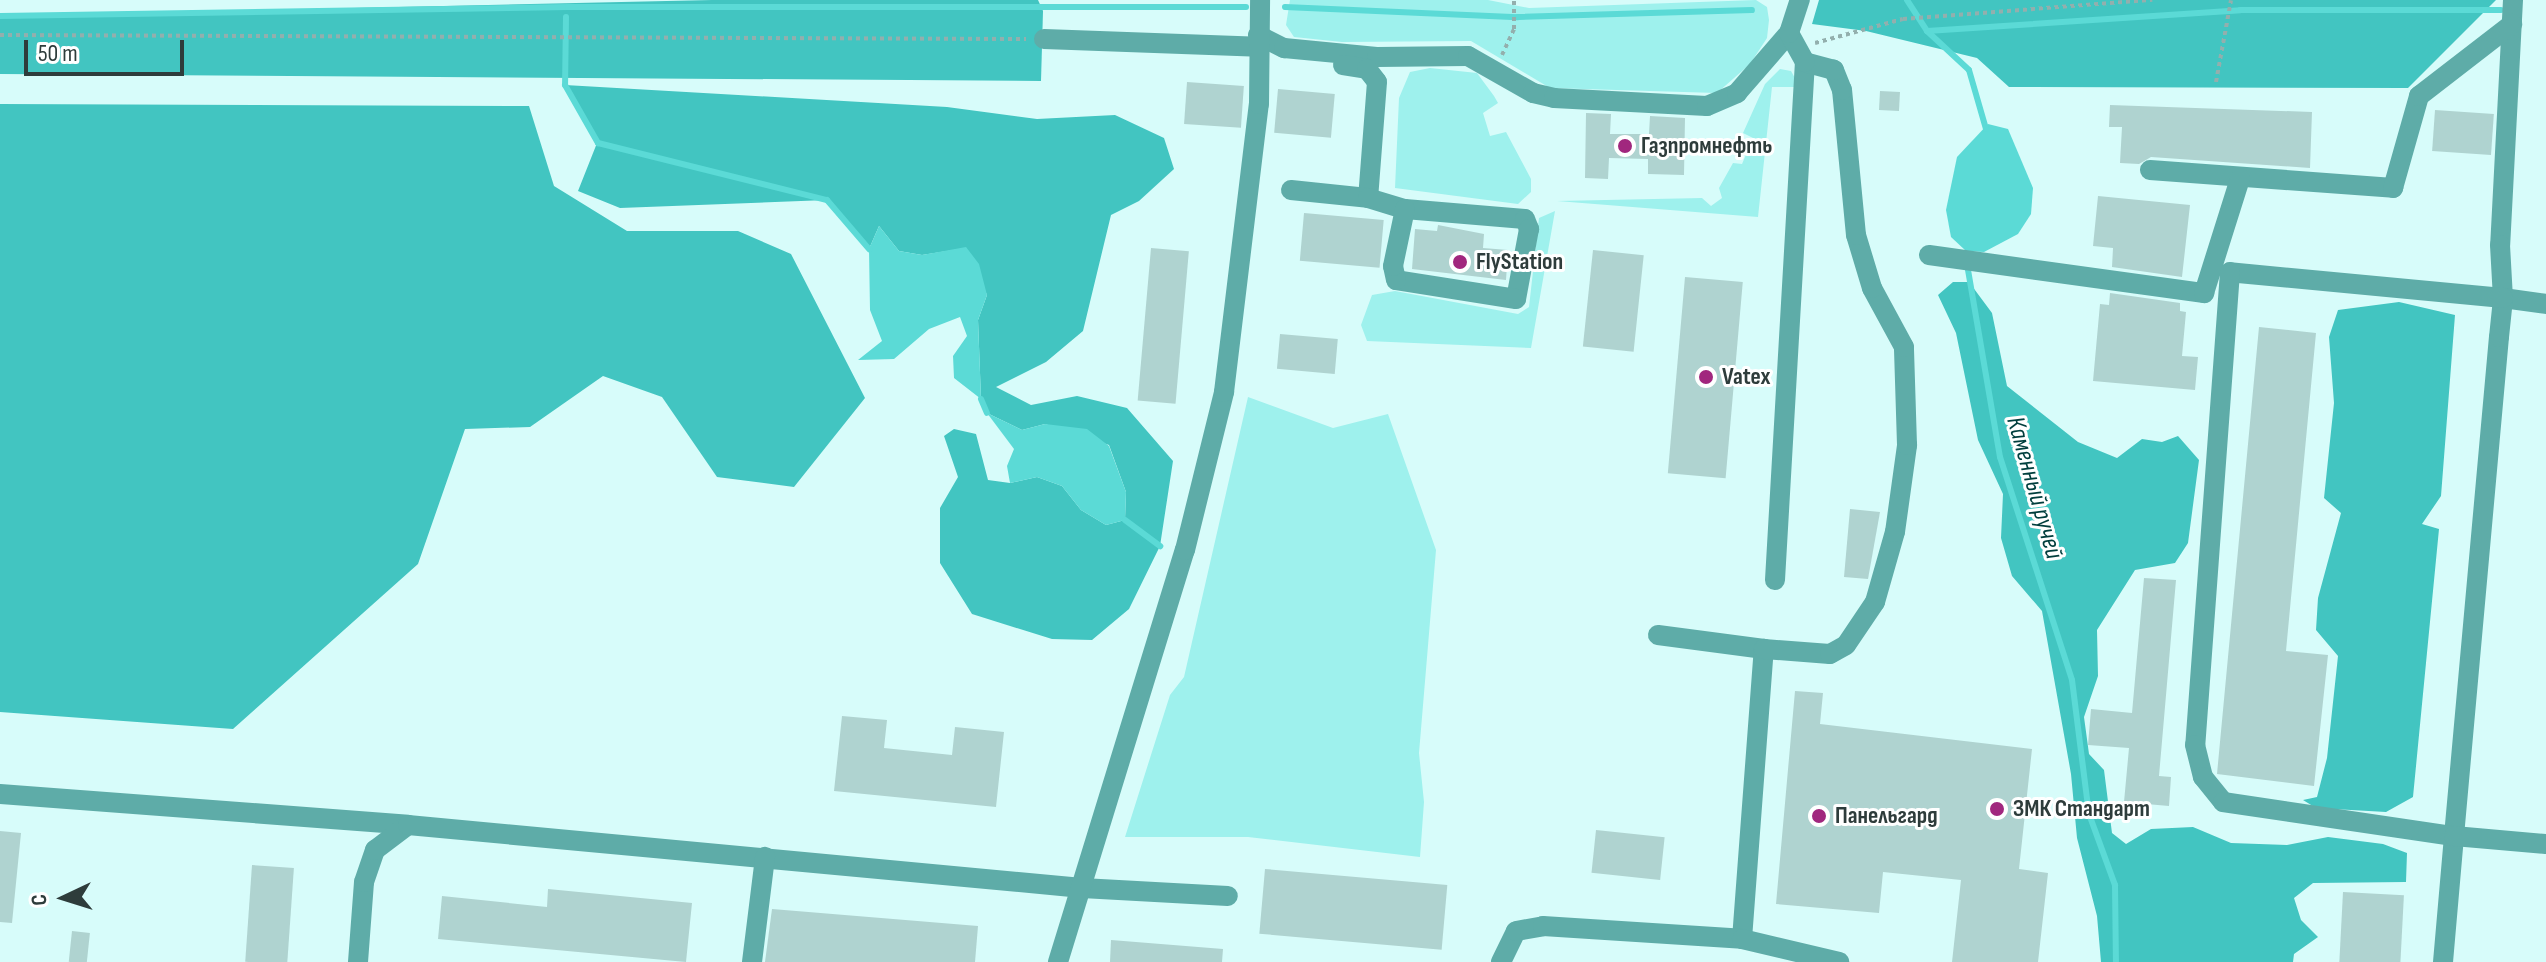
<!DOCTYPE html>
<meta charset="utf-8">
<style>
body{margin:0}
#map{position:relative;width:2546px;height:962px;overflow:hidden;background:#d7fcfa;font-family:"Sofia Sans Condensed",sans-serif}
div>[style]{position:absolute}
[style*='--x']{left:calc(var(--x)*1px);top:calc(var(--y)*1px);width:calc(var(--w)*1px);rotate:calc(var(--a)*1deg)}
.green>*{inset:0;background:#9ef1ed}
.forest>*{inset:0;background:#42c5c1}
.water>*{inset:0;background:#5bdad6}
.stream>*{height:6px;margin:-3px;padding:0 3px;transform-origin:3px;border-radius:3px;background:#5bdad6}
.building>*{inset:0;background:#afd3d0;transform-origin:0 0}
.path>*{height:4px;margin-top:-2px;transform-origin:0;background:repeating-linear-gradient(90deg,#93afad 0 4px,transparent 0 8px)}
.minor>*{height:20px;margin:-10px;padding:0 10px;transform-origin:10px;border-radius:10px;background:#5eaca8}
.dots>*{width:22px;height:22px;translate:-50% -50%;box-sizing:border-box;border:4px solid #fff;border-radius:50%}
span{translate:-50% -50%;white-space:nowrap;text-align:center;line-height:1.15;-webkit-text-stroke:6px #fff;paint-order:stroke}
.poi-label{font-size:24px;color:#2e3c3b;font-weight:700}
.left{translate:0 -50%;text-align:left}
.water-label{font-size:26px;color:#003e3d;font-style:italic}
.north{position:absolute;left:24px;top:858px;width:80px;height:80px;-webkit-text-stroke:6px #fff;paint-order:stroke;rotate:266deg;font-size:22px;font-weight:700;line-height:32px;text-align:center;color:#2e3c3b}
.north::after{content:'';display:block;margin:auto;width:28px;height:36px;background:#2e3c3b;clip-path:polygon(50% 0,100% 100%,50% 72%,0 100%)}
.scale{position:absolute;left:24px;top:40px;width:160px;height:36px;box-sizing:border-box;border:4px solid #2e3c3b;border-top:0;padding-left:10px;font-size:24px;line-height:28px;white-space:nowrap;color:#2e3c3b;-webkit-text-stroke:6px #fff;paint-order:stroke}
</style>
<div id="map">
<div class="green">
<div style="clip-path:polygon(1290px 0,1488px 0,1529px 8px,1756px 0,1767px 7px,1769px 20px,1767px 38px,1750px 64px,1717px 93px,1550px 88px,1471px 41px,1342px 42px,1294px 37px,1286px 25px)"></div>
<div style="clip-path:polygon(1430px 68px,1477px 73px,1494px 96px,1498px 103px,1483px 113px,1490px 136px,1506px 132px,1531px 179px,1531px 192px,1518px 204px,1395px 188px,1399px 98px,1410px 72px)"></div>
<div style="clip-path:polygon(1780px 69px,1791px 71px,1800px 87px,1772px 87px,1758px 217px,1557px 201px,1702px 198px,1711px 206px,1722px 198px,1719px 188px,1733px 163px,1742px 164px,1753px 138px,1743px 133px,1765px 84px)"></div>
<div style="clip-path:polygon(1555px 211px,1531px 348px,1367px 341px,1361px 325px,1372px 295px,1395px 291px,1518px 314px,1529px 307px,1539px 218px)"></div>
<div style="clip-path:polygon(1248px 397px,1333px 428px,1388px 414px,1436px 550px,1419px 753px,1424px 802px,1420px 857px,1248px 837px,1125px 837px,1170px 695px,1184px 677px)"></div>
</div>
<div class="forest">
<div style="clip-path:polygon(712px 0,1038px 0,1043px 11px,1041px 81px,0 74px,0 16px)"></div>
<div style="clip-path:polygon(1819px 0,2496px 0,2408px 88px,2009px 87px,1977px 58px,1866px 31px,1812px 24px)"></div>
<div style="clip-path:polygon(565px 85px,947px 107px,1037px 119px,1115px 115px,1164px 138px,1174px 169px,1139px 201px,1111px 215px,1083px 331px,1046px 362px,996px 387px,1031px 405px,1077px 396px,1127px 408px,1173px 461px,1160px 546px,1129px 609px,1092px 640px,1052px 639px,972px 614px,940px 563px,940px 508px,958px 477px,944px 436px,954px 429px,976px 434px,988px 480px,1010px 483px,1037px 477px,1062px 486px,1081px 510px,1106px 525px,1125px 520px,1126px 492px,1109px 445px,1045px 424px,1022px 430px,987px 413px,981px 399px,978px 320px,987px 295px,966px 248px,922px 255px,899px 251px,879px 226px,869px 249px,827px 200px,620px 208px,578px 191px,597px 143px)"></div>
<div style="clip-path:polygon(0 104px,529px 106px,554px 186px,627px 231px,738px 231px,791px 254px,865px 398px,794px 487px,717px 477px,662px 397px,603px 376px,530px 427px,465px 429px,418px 564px,233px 729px,0 712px)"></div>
<div style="clip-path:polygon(1953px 282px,1969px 282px,1992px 313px,2007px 386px,2078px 442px,2117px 458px,2142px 439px,2162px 442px,2178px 436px,2199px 460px,2188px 543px,2175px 563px,2135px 570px,2097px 630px,2098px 676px,2084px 717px,2089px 754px,2104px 770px,2112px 833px,2126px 844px,2151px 829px,2193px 827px,2231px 843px,2287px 845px,2328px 837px,2383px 844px,2407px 853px,2406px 882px,2313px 883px,2294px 898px,2301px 920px,2318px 937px,2294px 954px,2293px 962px,2101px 962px,2097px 916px,2077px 838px,2071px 774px,2042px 611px,2012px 576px,2001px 538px,2003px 494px,1978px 440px,1956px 333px,1938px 295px)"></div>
<div style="clip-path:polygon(2399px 302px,2455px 315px,2441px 496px,2422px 524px,2439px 529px,2413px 797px,2386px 812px,2316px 808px,2303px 800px,2317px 797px,2327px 758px,2338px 656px,2316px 630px,2318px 598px,2341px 513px,2324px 498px,2334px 403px,2329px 337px,2338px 310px)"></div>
</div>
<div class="water">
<div style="clip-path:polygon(1988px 124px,2008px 129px,2033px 188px,2031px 214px,2018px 234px,1984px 252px,1966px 251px,1951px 237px,1946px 210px,1957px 157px)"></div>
<div style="clip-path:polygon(879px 226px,899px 251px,922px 255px,966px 247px,979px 264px,987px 295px,978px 320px,981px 399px,954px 378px,953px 356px,967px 336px,960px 317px,929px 329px,894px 359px,858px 360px,882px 341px,870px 310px,869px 249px)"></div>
<div style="clip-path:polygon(987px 413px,1022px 430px,1045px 424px,1087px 429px,1109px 446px,1126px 492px,1125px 520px,1106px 525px,1081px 510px,1062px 486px,1037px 477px,1010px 483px,1007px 466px,1014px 449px)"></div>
</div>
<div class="stream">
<div style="--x:1907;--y:0;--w:37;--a:57"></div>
<div style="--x:1927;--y:31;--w:57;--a:42.9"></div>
<div style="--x:1969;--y:70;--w:61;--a:73.9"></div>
<div style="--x:1285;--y:7;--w:233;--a:2.5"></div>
<div style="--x:1518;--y:17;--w:234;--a:-1.7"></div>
<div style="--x:0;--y:16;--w:568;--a:-0.91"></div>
<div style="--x:568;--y:7;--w:678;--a:0"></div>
<div style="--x:566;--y:17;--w:68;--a:90.8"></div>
<div style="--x:565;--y:85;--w:67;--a:60.4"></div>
<div style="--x:598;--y:143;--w:236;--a:14"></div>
<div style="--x:827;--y:200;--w:65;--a:49.4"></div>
<div style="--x:1927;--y:31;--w:314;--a:-3.8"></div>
<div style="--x:2240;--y:10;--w:261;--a:0"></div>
<div style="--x:1967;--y:264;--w:196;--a:80.3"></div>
<div style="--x:2000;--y:457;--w:234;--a:72.1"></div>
<div style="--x:2072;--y:680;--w:135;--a:82.8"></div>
<div style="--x:2089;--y:814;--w:76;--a:69.9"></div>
<div style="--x:2115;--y:885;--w:77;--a:89.3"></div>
<div style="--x:981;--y:399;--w:15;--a:67"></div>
<div style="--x:1125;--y:520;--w:44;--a:36.6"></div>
</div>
<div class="building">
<div style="left:1187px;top:82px;width:57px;height:42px;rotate:4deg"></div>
<div style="left:1278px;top:89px;width:57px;height:44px;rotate:5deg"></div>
<div style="left:1880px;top:91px;width:20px;height:19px;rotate:3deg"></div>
<div style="clip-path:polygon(2110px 105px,2312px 112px,2310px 168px,2151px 157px,2139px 164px,2120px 163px,2122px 127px,2109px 127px)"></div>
<div style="left:2435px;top:110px;width:59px;height:41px;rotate:4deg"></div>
<div style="clip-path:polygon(1586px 113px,1611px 114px,1610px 134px,1649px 134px,1650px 116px,1685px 118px,1684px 175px,1648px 174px,1648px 159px,1609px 158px,1608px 179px,1585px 178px)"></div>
<div style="clip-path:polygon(2098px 196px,2190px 205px,2182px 277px,2112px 267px,2113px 248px,2093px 246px)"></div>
<div style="left:1304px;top:213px;width:80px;height:48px;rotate:5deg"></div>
<div style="clip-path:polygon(1438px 225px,1484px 234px,1483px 248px,1508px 250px,1506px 280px,1412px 269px,1415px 229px,1437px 231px)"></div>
<div style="left:1151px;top:248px;width:38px;height:153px;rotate:5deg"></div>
<div style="left:1593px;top:250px;width:51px;height:97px;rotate:6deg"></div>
<div style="left:1685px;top:277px;width:58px;height:197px;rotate:5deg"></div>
<div style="clip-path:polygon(2110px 293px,2180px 303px,2180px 311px,2186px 312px,2182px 356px,2198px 357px,2195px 390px,2093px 381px,2100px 304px,2109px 305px)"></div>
<div style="clip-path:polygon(2259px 327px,2316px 333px,2286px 651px,2328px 655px,2314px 786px,2217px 774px)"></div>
<div style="left:1280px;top:334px;width:58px;height:35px;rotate:5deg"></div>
<div style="clip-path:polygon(1850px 509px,1880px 512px,1868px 579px,1844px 577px)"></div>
<div style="clip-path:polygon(2144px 578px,2176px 580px,2159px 776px,2171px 777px,2169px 806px,2124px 802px,2129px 748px,2088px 745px,2091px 709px,2132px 713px)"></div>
<div style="clip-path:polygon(1795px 691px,1823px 693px,1820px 724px,2032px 749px,2019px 869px,2048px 873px,2038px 962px,1952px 962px,1961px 880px,1883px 872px,1879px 913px,1776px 904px)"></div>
<div style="clip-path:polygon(842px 716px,887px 720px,884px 748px,952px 755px,955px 727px,1004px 732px,996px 807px,834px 791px)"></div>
<div style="left:1596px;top:830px;width:69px;height:43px;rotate:6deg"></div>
<div style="clip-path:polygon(0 831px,21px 833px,12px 923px,0 922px)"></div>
<div style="left:252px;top:865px;width:42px;height:97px;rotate:4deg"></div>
<div style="left:1265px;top:869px;width:183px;height:65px;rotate:5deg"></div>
<div style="clip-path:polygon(548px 889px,692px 903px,686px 962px,438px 939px,442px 896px,547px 907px)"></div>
<div style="left:2343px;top:892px;width:61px;height:70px;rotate:3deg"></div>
<div style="clip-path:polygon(772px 909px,978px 926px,975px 962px,765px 962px)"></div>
<div style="left:72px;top:931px;width:18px;height:31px;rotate:6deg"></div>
<div style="clip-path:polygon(1111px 940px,1223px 949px,1222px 962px,1110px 962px)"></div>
</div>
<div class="path">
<div style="--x:0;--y:35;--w:1026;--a:0.22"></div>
<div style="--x:1815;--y:43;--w:91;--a:-15.3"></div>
<div style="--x:1903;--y:19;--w:250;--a:-4.4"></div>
<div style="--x:1502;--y:55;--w:29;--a:-65"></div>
<div style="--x:1514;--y:29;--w:29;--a:-90"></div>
<div style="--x:2216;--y:82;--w:83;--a:-79.6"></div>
</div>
<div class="minor">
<div style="--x:2513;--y:0;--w:245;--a:93"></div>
<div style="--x:2500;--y:245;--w:53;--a:86.8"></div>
<div style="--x:2503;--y:298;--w:43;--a:7.9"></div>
<div style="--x:1258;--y:35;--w:29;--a:27"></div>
<div style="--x:1284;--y:48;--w:93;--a:5.5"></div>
<div style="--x:1377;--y:57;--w:91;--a:-0.6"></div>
<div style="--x:1468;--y:56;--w:75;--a:29.6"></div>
<div style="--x:1533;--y:93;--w:22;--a:13"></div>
<div style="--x:1554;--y:98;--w:153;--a:3"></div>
<div style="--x:1707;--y:106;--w:33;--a:-23"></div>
<div style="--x:1737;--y:93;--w:79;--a:-49.1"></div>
<div style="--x:1044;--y:39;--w:214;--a:2.1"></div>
<div style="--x:1343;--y:65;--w:24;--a:9"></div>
<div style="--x:1367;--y:69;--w:16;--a:52"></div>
<div style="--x:1377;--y:82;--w:116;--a:94.4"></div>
<div style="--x:2150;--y:170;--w:244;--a:4.2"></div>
<div style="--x:2393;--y:188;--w:96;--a:-74.2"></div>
<div style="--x:2419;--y:96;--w:118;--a:-37.7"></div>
<div style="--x:1291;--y:190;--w:77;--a:5.9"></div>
<div style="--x:1368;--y:198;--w:39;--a:17"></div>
<div style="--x:1405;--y:209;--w:120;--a:4.8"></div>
<div style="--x:1525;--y:219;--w:11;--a:68"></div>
<div style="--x:1529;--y:229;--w:71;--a:100.5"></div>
<div style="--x:1516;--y:299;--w:121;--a:-171"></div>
<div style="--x:1396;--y:280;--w:14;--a:-102"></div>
<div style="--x:1393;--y:266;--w:58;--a:-78.1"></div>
<div style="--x:1929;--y:255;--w:278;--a:7.9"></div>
<div style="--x:2204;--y:293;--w:120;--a:-72.5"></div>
<div style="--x:1775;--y:580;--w:519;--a:-86.69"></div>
<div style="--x:1658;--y:635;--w:107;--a:7.5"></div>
<div style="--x:0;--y:794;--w:409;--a:4.3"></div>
<div style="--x:1742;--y:939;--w:291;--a:-85.7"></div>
<div style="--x:1764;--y:649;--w:66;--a:4.3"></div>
<div style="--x:1830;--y:654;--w:18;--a:-29"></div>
<div style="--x:1846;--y:645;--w:52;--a:-56"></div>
<div style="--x:1875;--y:602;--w:73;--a:-74.1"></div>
<div style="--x:1895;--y:532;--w:88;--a:-82.1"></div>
<div style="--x:1907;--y:445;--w:98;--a:-91.8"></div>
<div style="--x:1904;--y:347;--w:67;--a:-118.5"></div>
<div style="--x:1872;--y:288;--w:55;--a:-106.8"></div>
<div style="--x:1856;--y:235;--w:146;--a:-95.5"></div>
<div style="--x:1842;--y:90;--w:22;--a:-112"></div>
<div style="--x:1834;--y:70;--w:30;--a:-165"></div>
<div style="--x:1805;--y:62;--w:33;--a:-119"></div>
<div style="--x:1789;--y:33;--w:35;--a:-72"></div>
<div style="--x:358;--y:962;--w:80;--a:-85.7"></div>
<div style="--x:364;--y:882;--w:34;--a:-71"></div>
<div style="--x:375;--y:850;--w:41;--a:-37.1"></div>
<div style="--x:408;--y:825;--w:677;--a:5.34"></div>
<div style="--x:1082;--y:888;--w:146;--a:3.1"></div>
<div style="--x:752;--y:962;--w:106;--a:-82.9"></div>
<div style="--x:1058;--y:962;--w:431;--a:-72.9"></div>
<div style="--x:1185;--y:550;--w:163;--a:-76.1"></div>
<div style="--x:1224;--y:392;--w:290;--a:-83.1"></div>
<div style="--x:1259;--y:104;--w:104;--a:-89.4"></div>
<div style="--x:1501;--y:962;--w:34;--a:-64"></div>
<div style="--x:1516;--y:931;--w:27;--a:-10"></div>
<div style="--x:1543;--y:926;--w:199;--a:3.7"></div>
<div style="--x:1742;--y:939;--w:100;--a:13.3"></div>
<div style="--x:2443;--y:962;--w:126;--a:-85"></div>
<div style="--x:2454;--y:836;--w:501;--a:-84.85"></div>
<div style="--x:2499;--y:337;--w:39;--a:-84"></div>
<div style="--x:2503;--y:298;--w:274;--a:-174.6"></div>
<div style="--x:2230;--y:272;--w:474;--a:94.2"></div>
<div style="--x:2195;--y:745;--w:33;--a:76"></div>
<div style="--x:2203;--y:777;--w:32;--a:51"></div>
<div style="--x:2223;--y:802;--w:233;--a:8.4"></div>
<div style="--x:2454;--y:836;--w:92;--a:5"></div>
</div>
<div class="dots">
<div style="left:1625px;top:146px;background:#a1277e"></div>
<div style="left:1460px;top:262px;background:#a1277e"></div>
<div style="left:1706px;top:377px;background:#a1277e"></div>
<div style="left:1997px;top:809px;background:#a1277e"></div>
<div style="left:1819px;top:816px;background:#a1277e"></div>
</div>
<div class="poi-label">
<span class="left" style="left:1641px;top:146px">Газпромнефть</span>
<span class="left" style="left:1476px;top:262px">FlyStation</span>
<span class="left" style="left:1722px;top:377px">Vatex</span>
<span class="left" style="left:2013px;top:809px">ЗМК Стандарт</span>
<span class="left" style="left:1835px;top:816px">Панельгард</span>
</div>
<div class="water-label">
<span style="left:2034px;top:488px;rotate:74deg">Каменный ручей</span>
</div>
<div class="north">С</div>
<div class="scale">50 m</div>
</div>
